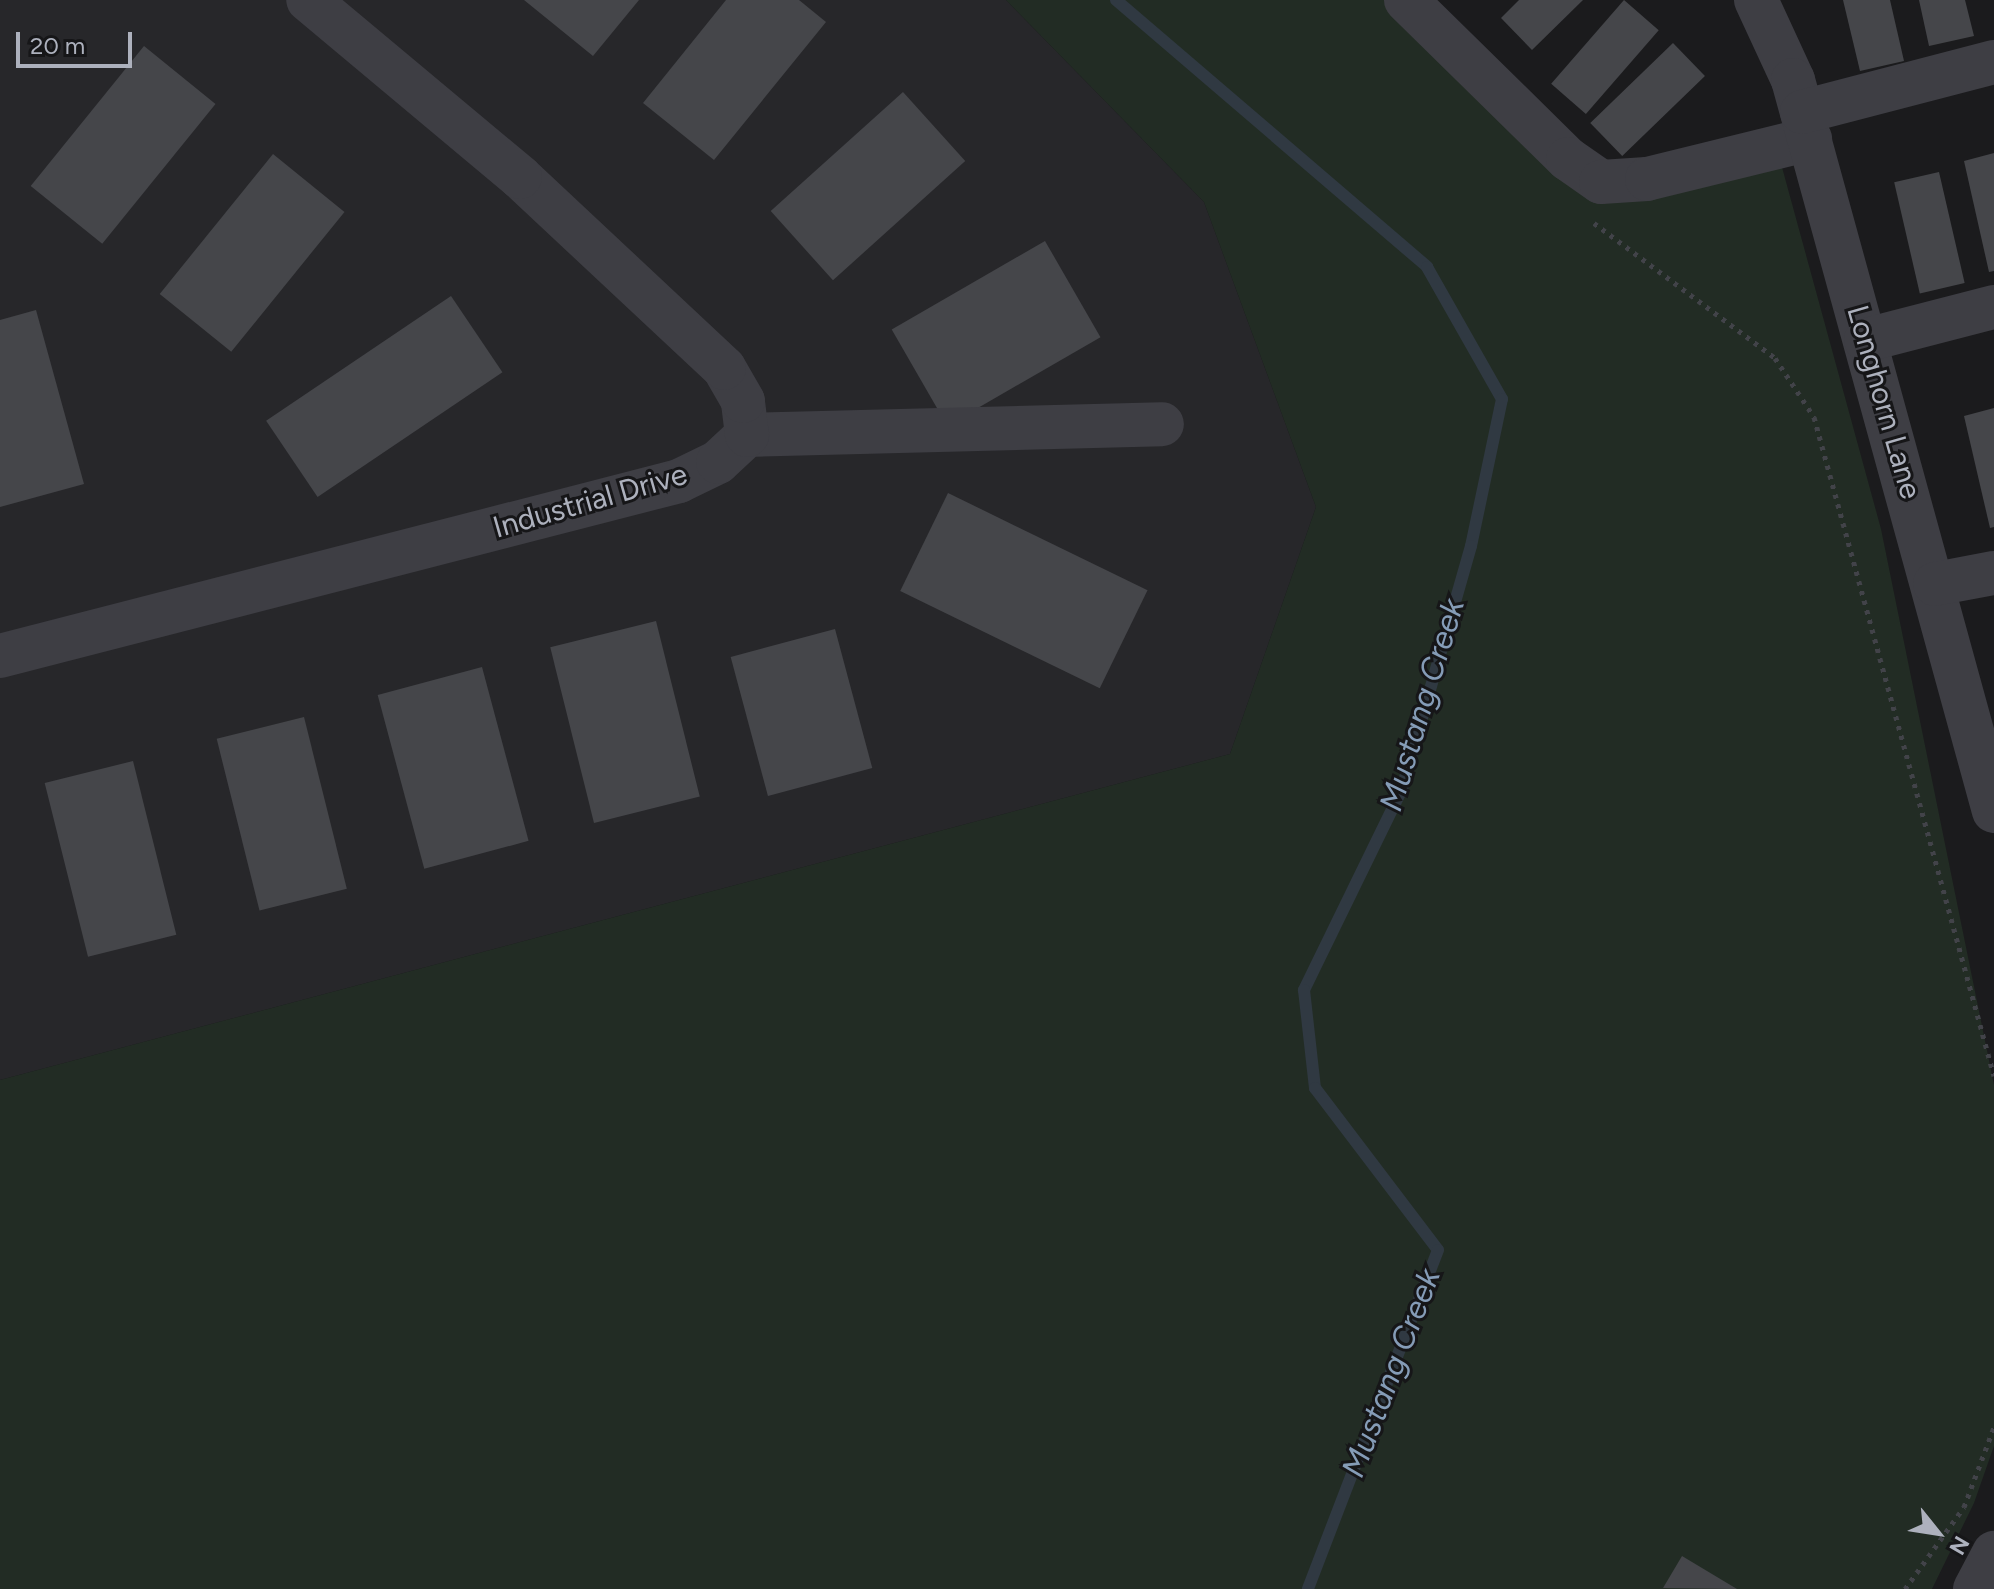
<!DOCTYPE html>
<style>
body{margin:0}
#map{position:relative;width:1994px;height:1589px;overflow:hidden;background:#1b1b1d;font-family:Figtree,sans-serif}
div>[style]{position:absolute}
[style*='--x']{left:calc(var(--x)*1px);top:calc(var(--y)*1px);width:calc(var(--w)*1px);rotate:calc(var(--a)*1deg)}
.built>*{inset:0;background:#27272a}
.green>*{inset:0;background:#222c24}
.stream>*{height:12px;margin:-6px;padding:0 6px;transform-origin:6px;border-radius:6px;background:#303942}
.building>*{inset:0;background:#45464a;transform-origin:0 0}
.path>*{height:5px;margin-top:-2.5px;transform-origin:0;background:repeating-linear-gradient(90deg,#424349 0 4px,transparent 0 10px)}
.minor>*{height:44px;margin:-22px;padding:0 22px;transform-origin:22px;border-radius:22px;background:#3e3e44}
span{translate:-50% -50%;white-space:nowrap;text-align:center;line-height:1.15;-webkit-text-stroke:6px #161618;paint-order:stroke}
.street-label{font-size:30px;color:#adb1bd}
.water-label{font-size:32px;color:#859cb7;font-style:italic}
.north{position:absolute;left:1898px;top:1493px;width:80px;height:80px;-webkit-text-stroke:6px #161618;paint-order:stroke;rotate:120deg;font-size:22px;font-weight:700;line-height:32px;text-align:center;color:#adb1bd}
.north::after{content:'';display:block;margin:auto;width:28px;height:36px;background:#adb1bd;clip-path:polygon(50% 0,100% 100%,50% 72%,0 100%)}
.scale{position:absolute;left:16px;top:32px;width:116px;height:36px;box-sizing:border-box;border:4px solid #adb1bd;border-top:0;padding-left:10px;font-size:24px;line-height:28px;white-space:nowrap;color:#adb1bd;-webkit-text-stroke:6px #161618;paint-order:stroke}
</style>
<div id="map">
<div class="built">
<div style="clip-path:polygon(0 0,1006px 0,1204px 202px,1316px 507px,1230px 754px,0 1080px)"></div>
</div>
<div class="green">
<div style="clip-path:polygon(1006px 0,1406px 0,1612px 197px,1774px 138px,1881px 529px,1994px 1085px,1994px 1446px,1974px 1503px,1932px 1589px,0 1589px,0 1080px,1230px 754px,1316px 507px,1204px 202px)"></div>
</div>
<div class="stream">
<div style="--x:1116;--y:0;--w:410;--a:40.6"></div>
<div style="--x:1427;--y:267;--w:152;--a:60.4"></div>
<div style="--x:1502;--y:399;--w:150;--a:101.9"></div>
<div style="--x:1471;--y:546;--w:253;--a:105.9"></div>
<div style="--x:1402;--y:789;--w:224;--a:116"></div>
<div style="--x:1304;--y:990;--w:99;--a:83.6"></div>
<div style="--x:1315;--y:1088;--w:203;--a:52.8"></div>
<div style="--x:1438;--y:1250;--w:363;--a:111"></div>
</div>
<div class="building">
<div style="clip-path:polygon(524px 0,639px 0,593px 56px)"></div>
<div style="clip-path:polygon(726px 0,799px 0,826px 22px,714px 160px,643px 103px)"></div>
<div style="clip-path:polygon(1519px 0,1583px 0,1532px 50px,1501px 18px)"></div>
<div style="left:1624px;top:0;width:46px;height:111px;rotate:41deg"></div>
<div style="clip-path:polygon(1843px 0,1890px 0,1904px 61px,1860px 71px)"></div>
<div style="clip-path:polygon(1919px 0,1965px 0,1974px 36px,1929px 46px)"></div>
<div style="left:1673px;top:43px;width:46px;height:115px;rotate:46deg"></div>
<div style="left:144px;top:46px;width:92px;height:180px;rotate:39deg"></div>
<div style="left:903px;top:92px;width:93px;height:178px;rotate:48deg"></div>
<div style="clip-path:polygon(1994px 153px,1994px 271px,1989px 272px,1964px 161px)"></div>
<div style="left:273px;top:154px;width:92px;height:180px;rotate:39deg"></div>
<div style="left:1939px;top:172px;width:114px;height:46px;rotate:77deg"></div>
<div style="left:1045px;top:241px;width:111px;height:177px;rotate:60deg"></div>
<div style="left:451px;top:296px;width:92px;height:223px;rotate:56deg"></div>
<div style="clip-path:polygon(36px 310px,84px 484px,0 507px,0 320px)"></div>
<div style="clip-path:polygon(1994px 408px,1994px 527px,1990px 528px,1964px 416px)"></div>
<div style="left:948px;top:493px;width:222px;height:109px;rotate:26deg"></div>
<div style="left:656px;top:621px;width:181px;height:109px;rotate:76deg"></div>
<div style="left:835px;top:629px;width:144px;height:108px;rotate:75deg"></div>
<div style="left:482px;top:667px;width:180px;height:108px;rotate:75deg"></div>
<div style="left:304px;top:717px;width:177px;height:90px;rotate:76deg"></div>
<div style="left:133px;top:761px;width:179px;height:91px;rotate:76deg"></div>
<div style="clip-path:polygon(1682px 1556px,1737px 1589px,1663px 1588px)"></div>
</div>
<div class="path">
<div style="--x:1594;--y:223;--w:226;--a:36.7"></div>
<div style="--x:1775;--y:358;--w:71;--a:56.5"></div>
<div style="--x:1814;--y:417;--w:683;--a:74.72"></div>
<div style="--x:1905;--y:1589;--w:101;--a:-54.3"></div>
<div style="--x:1964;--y:1507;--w:85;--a:-69.4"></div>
</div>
<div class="minor">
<div style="--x:1406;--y:0;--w:227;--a:44.5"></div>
<div style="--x:1568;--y:159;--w:40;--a:34.9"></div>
<div style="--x:1601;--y:182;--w:46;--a:-3.7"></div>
<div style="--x:1647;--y:179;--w:168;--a:-13.8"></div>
<div style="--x:1756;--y:0;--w:88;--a:65.2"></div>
<div style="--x:1793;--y:80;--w:758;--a:74.63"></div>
<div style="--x:1802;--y:112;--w:198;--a:-14.6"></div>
<div style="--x:1866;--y:340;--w:132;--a:-14.5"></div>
<div style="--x:747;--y:435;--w:415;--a:-1.5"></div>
<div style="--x:1935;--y:584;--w:60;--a:-10.6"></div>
<div style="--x:0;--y:656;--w:701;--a:-14.45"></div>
<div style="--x:679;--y:481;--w:43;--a:-26"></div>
<div style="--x:718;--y:462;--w:40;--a:-43"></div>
<div style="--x:747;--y:435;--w:34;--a:-97"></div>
<div style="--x:743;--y:401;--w:38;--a:-120"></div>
<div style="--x:724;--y:368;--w:279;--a:-136.9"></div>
<div style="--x:520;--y:177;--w:276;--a:-140.1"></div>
<div style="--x:1975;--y:1589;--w:41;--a:-62.2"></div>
</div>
<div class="street-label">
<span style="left:1884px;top:402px;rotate:74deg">Longhorn Lane</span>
<span style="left:590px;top:501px;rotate:-16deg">Industrial Drive</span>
</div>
<div class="water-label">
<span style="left:1422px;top:705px;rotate:-73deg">Mustang Creek</span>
<span style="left:1391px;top:1373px;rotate:-69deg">Mustang Creek</span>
</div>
<div class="north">N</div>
<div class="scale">20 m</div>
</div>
